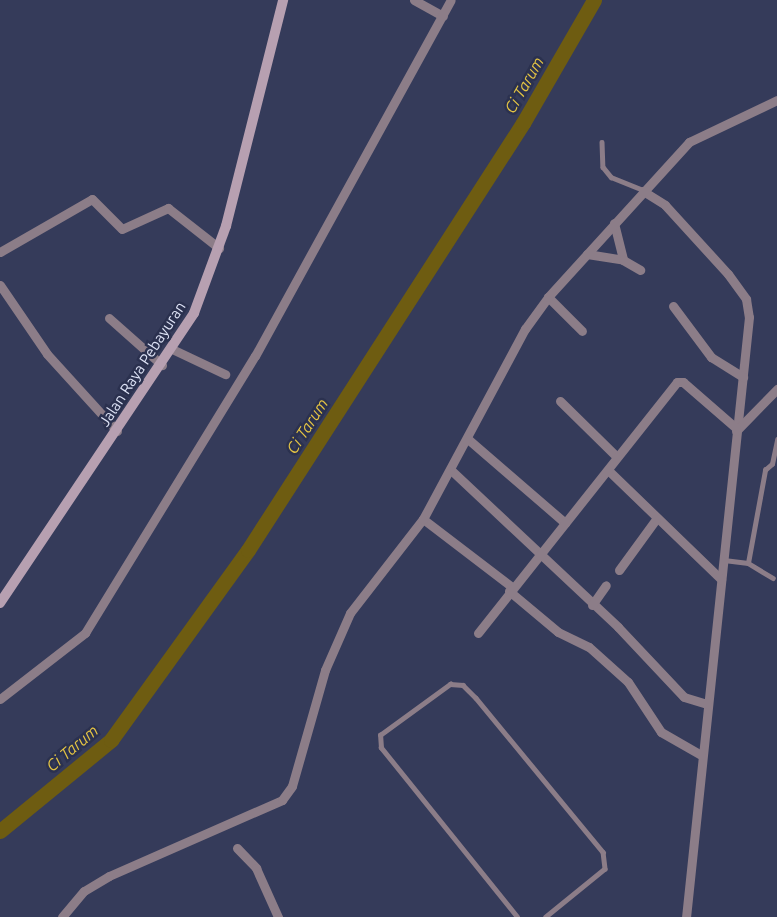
<!DOCTYPE html>
<style>
body{margin:0}
#map{position:relative;width:777px;height:917px;overflow:hidden;background:#353b5a;font-family:Ubuntu,sans-serif}
div>[style]{position:absolute}
[style*='--x']{left:calc(var(--x)*1px);top:calc(var(--y)*1px);width:calc(var(--w)*1px);rotate:calc(var(--a)*1deg)}
.river>*{height:15px;margin:-7.5px;padding:0 7.5px;transform-origin:7.5px;border-radius:7.5px;background:#6e5c11}
.lane>*{height:4.5px;margin:-2.25px;padding:0 2.25px;transform-origin:2.25px;border-radius:2.25px;background:#8c7d88}
.street>*{height:9px;margin:-4.5px;padding:0 4.5px;transform-origin:4.5px;border-radius:4.5px;background:#8c7d88}
.secondary>*{height:10px;margin:-5px;padding:0 5px;transform-origin:5px;border-radius:5px;background:#b7a0b1}
span{translate:-50% -50%;white-space:nowrap;text-align:center;line-height:1.15;-webkit-text-stroke:5px #2b314f;paint-order:stroke}
.street-label{font-size:15px;color:#dfe4f7}
.water-label{font-size:16px;color:#e4c444;font-style:italic}
</style>
<div id="map">
<div class="river">
<div style="--x:0;--y:831;--w:144;--a:-39.3"></div>
<div style="--x:111;--y:740;--w:234;--a:-54.2"></div>
<div style="--x:248;--y:550;--w:508;--a:-57.22"></div>
<div style="--x:523;--y:123;--w:142;--a:-60"></div>
</div>
<div class="lane">
<div style="--x:602;--y:142;--w:25;--a:88"></div>
<div style="--x:603;--y:167;--w:13;--a:51"></div>
<div style="--x:611;--y:177;--w:35;--a:22"></div>
<div style="--x:724;--y:560;--w:24;--a:7"></div>
<div style="--x:748;--y:563;--w:29;--a:31"></div>
<div style="--x:748;--y:563;--w:95;--a:-79.6"></div>
<div style="--x:765;--y:470;--w:9;--a:-41"></div>
<div style="--x:772;--y:464;--w:25;--a:-78"></div>
<div style="--x:517;--y:917;--w:217;--a:-128.8"></div>
<div style="--x:381;--y:748;--w:13;--a:-94"></div>
<div style="--x:380;--y:735;--w:87;--a:-36.1"></div>
<div style="--x:450;--y:684;--w:13;--a:4"></div>
<div style="--x:463;--y:685;--w:18;--a:45"></div>
<div style="--x:476;--y:698;--w:200;--a:50.5"></div>
<div style="--x:603;--y:852;--w:17;--a:83"></div>
<div style="--x:605;--y:869;--w:76;--a:140.9"></div>
</div>
<div class="street">
<div style="--x:414;--y:0;--w:33;--a:29"></div>
<div style="--x:643;--y:191;--w:26;--a:32"></div>
<div style="--x:665;--y:205;--w:93;--a:47.6"></div>
<div style="--x:728;--y:274;--w:31;--a:54"></div>
<div style="--x:746;--y:299;--w:18;--a:81"></div>
<div style="--x:749;--y:317;--w:603;--a:95.99"></div>
<div style="--x:614;--y:223;--w:38;--a:76"></div>
<div style="--x:0;--y:252;--w:106;--a:-29.9"></div>
<div style="--x:92;--y:199;--w:42;--a:45"></div>
<div style="--x:122;--y:229;--w:51;--a:-24.5"></div>
<div style="--x:168;--y:208;--w:65;--a:38.1"></div>
<div style="--x:587;--y:254;--w:36;--a:9"></div>
<div style="--x:623;--y:260;--w:20;--a:30"></div>
<div style="--x:0;--y:285;--w:83;--a:55.7"></div>
<div style="--x:47;--y:354;--w:104;--a:47.7"></div>
<div style="--x:548;--y:297;--w:48;--a:45"></div>
<div style="--x:673;--y:306;--w:64;--a:53.3"></div>
<div style="--x:711;--y:357;--w:38;--a:32"></div>
<div style="--x:109;--y:318;--w:71;--a:41.6"></div>
<div style="--x:172;--y:349;--w:59;--a:25.3"></div>
<div style="--x:560;--y:401;--w:77;--a:44.5"></div>
<div style="--x:736;--y:431;--w:59;--a:-45.7"></div>
<div style="--x:469;--y:440;--w:127;--a:40.8"></div>
<div style="--x:452;--y:471;--w:228;--a:43.2"></div>
<div style="--x:618;--y:627;--w:96;--a:46.7"></div>
<div style="--x:684;--y:697;--w:24;--a:17"></div>
<div style="--x:609;--y:471;--w:156;--a:44"></div>
<div style="--x:423;--y:519;--w:112;--a:37.4"></div>
<div style="--x:619;--y:570;--w:63;--a:-54"></div>
<div style="--x:509;--y:591;--w:64;--a:39.9"></div>
<div style="--x:558;--y:632;--w:34;--a:26"></div>
<div style="--x:589;--y:647;--w:52;--a:41.9"></div>
<div style="--x:628;--y:682;--w:60;--a:56.6"></div>
<div style="--x:661;--y:732;--w:46;--a:29.9"></div>
<div style="--x:592;--y:605;--w:24;--a:-55"></div>
<div style="--x:478;--y:633;--w:320;--a:-51.6"></div>
<div style="--x:677;--y:382;--w:6;--a:0"></div>
<div style="--x:683;--y:382;--w:70;--a:41"></div>
<div style="--x:0;--y:699;--w:108;--a:-37.8"></div>
<div style="--x:85;--y:633;--w:325;--a:-58.5"></div>
<div style="--x:255;--y:356;--w:406;--a:-61.2"></div>
<div style="--x:237;--y:848;--w:28;--a:46"></div>
<div style="--x:256;--y:868;--w:54;--a:65.8"></div>
<div style="--x:62;--y:917;--w:34;--a:-50"></div>
<div style="--x:84;--y:891;--w:29;--a:-31"></div>
<div style="--x:109;--y:876;--w:189;--a:-23.7"></div>
<div style="--x:282;--y:800;--w:17;--a:-54"></div>
<div style="--x:292;--y:786;--w:121;--a:-74.1"></div>
<div style="--x:325;--y:670;--w:62;--a:-66.3"></div>
<div style="--x:350;--y:613;--w:119;--a:-52.2"></div>
<div style="--x:423;--y:519;--w:216;--a:-61.8"></div>
<div style="--x:525;--y:329;--w:39;--a:-54"></div>
<div style="--x:548;--y:297;--w:210;--a:-47.7"></div>
<div style="--x:689;--y:142;--w:98;--a:-25.5"></div>
</div>
<div class="secondary">
<div style="--x:0;--y:603;--w:349;--a:-56.2"></div>
<div style="--x:194;--y:313;--w:93;--a:-69.8"></div>
<div style="--x:226;--y:226;--w:233;--a:-75.8"></div>
</div>
<div class="street-label">
<span style="left:142px;top:364px;rotate:-57deg">Jalan Raya Pebayuran</span>
</div>
<div class="water-label">
<span style="left:524px;top:85px;rotate:-60deg">Ci Tarum</span>
<span style="left:307px;top:426px;rotate:-57deg">Ci Tarum</span>
<span style="left:72px;top:748px;rotate:-40deg">Ci Tarum</span>
</div>
</div>
